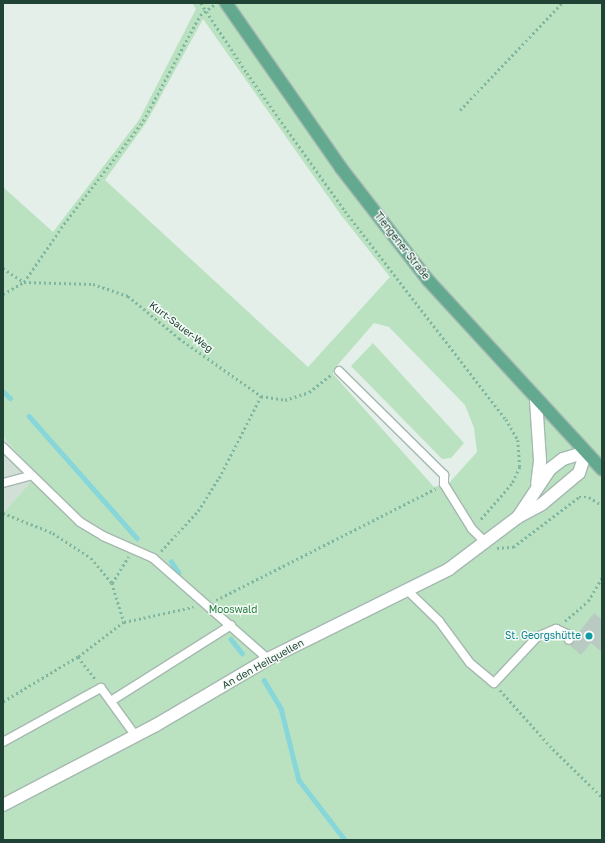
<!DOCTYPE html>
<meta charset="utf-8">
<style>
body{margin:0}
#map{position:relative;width:605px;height:843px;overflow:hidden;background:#e4efe9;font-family:"Golos Text",sans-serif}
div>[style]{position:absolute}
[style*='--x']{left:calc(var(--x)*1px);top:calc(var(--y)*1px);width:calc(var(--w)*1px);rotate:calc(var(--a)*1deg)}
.built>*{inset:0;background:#d1dfd7}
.green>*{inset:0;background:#bae2c1}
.stream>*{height:4.5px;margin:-2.25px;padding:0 2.25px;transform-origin:2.25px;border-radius:2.25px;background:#86d6da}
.building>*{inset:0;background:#b8cac1}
.path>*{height:2.5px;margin-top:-1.25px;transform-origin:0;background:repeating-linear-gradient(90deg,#80b69f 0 2px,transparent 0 5px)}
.roads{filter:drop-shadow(1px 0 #a5b8b0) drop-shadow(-1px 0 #a5b8b0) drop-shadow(0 1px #a5b8b0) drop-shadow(0 -1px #a5b8b0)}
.lane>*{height:8px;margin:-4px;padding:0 4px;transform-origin:4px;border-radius:4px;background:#fff}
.street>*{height:12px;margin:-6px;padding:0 6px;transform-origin:6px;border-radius:6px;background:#fff}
.primary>*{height:12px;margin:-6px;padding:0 6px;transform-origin:6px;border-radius:6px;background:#63a990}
.dots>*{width:11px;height:11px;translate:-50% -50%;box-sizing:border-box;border:2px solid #f5fbf7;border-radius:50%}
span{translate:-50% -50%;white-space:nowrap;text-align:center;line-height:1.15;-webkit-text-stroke:3px #f5fbf7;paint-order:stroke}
.street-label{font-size:10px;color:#204336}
.park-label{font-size:10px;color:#257f3e}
.culture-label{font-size:10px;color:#0d838f}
.right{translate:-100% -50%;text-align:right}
.frame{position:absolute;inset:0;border:4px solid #204336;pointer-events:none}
</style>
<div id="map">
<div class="built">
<div style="clip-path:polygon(3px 436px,36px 476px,3px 513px)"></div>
</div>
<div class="green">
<div style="clip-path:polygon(evenodd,192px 3px,602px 3px,602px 840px,3px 840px,3px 513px,36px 476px,3px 436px,3px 187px,53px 232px,139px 120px,196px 9px,192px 3px,203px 19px,341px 215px,390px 277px,308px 367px,105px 180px,146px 123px,203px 19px,192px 3px,374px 323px,389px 327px,465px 405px,474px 428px,477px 452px,450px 482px,434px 487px,333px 374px,335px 368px,374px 323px)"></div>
<div style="clip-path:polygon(373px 343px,464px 443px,451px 458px,442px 459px,351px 366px)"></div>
</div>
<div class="stream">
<div style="--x:3;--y:391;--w:10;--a:45"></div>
<div style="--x:29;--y:416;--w:163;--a:48.5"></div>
<div style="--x:171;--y:561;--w:14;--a:56"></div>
<div style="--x:231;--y:639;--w:18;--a:52"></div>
<div style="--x:264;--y:680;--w:33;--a:59"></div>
<div style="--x:281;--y:708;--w:74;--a:76"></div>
<div style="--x:299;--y:780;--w:76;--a:52.5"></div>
</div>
<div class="building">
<div style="clip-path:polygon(594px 613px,602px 620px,602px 652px,591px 643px,581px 655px,569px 645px)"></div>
</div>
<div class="path">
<div style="--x:201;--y:3;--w:84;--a:56.7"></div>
<div style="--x:247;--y:73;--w:169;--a:54.6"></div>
<div style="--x:345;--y:211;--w:263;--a:52.3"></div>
<div style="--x:506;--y:419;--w:24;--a:60"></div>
<div style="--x:518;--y:440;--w:27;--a:86"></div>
<div style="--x:520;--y:467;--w:19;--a:115"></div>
<div style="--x:512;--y:484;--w:50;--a:131"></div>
<div style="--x:460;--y:110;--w:148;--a:-46.4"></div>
<div style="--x:3;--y:268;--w:25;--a:34"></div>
<div style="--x:24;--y:282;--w:65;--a:-55.6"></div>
<div style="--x:61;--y:228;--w:135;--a:-52.5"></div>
<div style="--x:143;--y:121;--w:120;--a:-61.7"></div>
<div style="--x:200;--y:15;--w:17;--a:-36"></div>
<div style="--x:3;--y:294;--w:24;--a:-30"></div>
<div style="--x:24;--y:282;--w:69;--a:1.7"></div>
<div style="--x:93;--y:284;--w:37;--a:19"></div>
<div style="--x:128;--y:296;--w:66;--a:39.5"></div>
<div style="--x:179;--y:338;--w:100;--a:35.3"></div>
<div style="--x:261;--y:396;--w:24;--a:9"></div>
<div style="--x:285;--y:400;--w:25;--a:-18"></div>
<div style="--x:309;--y:392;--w:28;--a:-38"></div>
<div style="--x:3;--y:513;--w:54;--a:21.8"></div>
<div style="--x:53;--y:533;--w:45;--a:33.3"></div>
<div style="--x:91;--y:558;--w:33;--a:50"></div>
<div style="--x:112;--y:583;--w:41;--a:72.9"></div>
<div style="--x:124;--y:622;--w:58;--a:142.7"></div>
<div style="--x:78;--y:657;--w:87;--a:149"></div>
<div style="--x:497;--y:548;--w:16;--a:-4"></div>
<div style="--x:513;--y:547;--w:83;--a:-37.1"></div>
<div style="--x:579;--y:497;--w:10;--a:0"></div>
<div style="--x:589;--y:497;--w:15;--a:32"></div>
<div style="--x:161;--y:551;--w:54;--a:-47.2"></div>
<div style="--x:198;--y:511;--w:39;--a:-58"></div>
<div style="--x:219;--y:478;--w:92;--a:-62.9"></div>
<div style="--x:112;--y:583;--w:31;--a:-58"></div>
<div style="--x:216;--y:600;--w:246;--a:-26.9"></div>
<div style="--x:565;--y:621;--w:30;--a:-41"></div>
<div style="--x:588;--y:601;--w:27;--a:-59"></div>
<div style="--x:124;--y:622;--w:71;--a:-12.3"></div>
<div style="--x:78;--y:657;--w:29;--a:52"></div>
<div style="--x:500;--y:690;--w:79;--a:48.1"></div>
<div style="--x:553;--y:749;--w:69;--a:44.4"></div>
</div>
<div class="roads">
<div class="lane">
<div style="--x:339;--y:371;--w:148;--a:44.7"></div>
<div style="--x:444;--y:475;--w:9;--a:90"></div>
<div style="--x:444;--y:484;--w:53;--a:58.1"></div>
<div style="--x:472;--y:529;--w:20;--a:45"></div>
<div style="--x:3;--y:447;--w:107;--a:44.2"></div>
<div style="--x:80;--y:522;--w:27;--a:31"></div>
<div style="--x:103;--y:536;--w:55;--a:23.7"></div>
<div style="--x:153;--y:558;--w:153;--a:41.3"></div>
<div style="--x:3;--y:483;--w:28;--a:-15"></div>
<div style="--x:408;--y:591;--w:43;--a:44.1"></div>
<div style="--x:439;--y:621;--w:52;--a:53.6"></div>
<div style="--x:470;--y:663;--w:31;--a:40"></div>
<div style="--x:494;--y:683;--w:63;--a:-46.9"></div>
<div style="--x:537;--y:637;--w:21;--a:-23"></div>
<div style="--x:556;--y:629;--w:12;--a:24"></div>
<div style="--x:567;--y:634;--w:6;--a:72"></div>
<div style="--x:111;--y:701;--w:142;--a:-32.3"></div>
<div style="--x:3;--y:742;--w:112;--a:-28.9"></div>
<div style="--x:101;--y:688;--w:58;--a:54.1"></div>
</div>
<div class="street">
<div style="--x:536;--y:400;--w:61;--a:86.2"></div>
<div style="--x:540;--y:461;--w:23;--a:97"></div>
<div style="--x:518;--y:517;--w:58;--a:-56.3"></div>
<div style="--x:550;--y:469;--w:16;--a:-38"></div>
<div style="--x:563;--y:459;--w:24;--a:-17"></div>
<div style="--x:3;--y:805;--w:173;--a:-27.6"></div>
<div style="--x:156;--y:725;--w:130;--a:-30.5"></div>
<div style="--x:268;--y:659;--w:202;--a:-26.4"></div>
<div style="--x:449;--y:569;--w:86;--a:-37"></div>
<div style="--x:518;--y:517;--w:27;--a:-28"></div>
<div style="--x:542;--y:504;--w:48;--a:-40"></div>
<div style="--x:579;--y:473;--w:22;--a:-72"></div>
</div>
<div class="primary">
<div style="--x:226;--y:3;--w:201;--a:55.1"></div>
<div style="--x:341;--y:168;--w:142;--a:52.2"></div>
<div style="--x:428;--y:280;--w:257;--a:47.4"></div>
</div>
</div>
<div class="dots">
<div style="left:589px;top:636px;background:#0f9aa8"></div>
</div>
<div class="street-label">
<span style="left:402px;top:246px;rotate:52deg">Tiengener Straße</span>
<span style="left:181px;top:327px;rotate:37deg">Kurt-Sauer-Weg</span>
<span style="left:263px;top:664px;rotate:-29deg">An den Heilquellen</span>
</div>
<div class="park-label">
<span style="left:233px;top:610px">Mooswald</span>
</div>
<div class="culture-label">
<span class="right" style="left:581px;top:636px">St. Georgshütte</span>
</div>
<div class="frame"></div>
</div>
